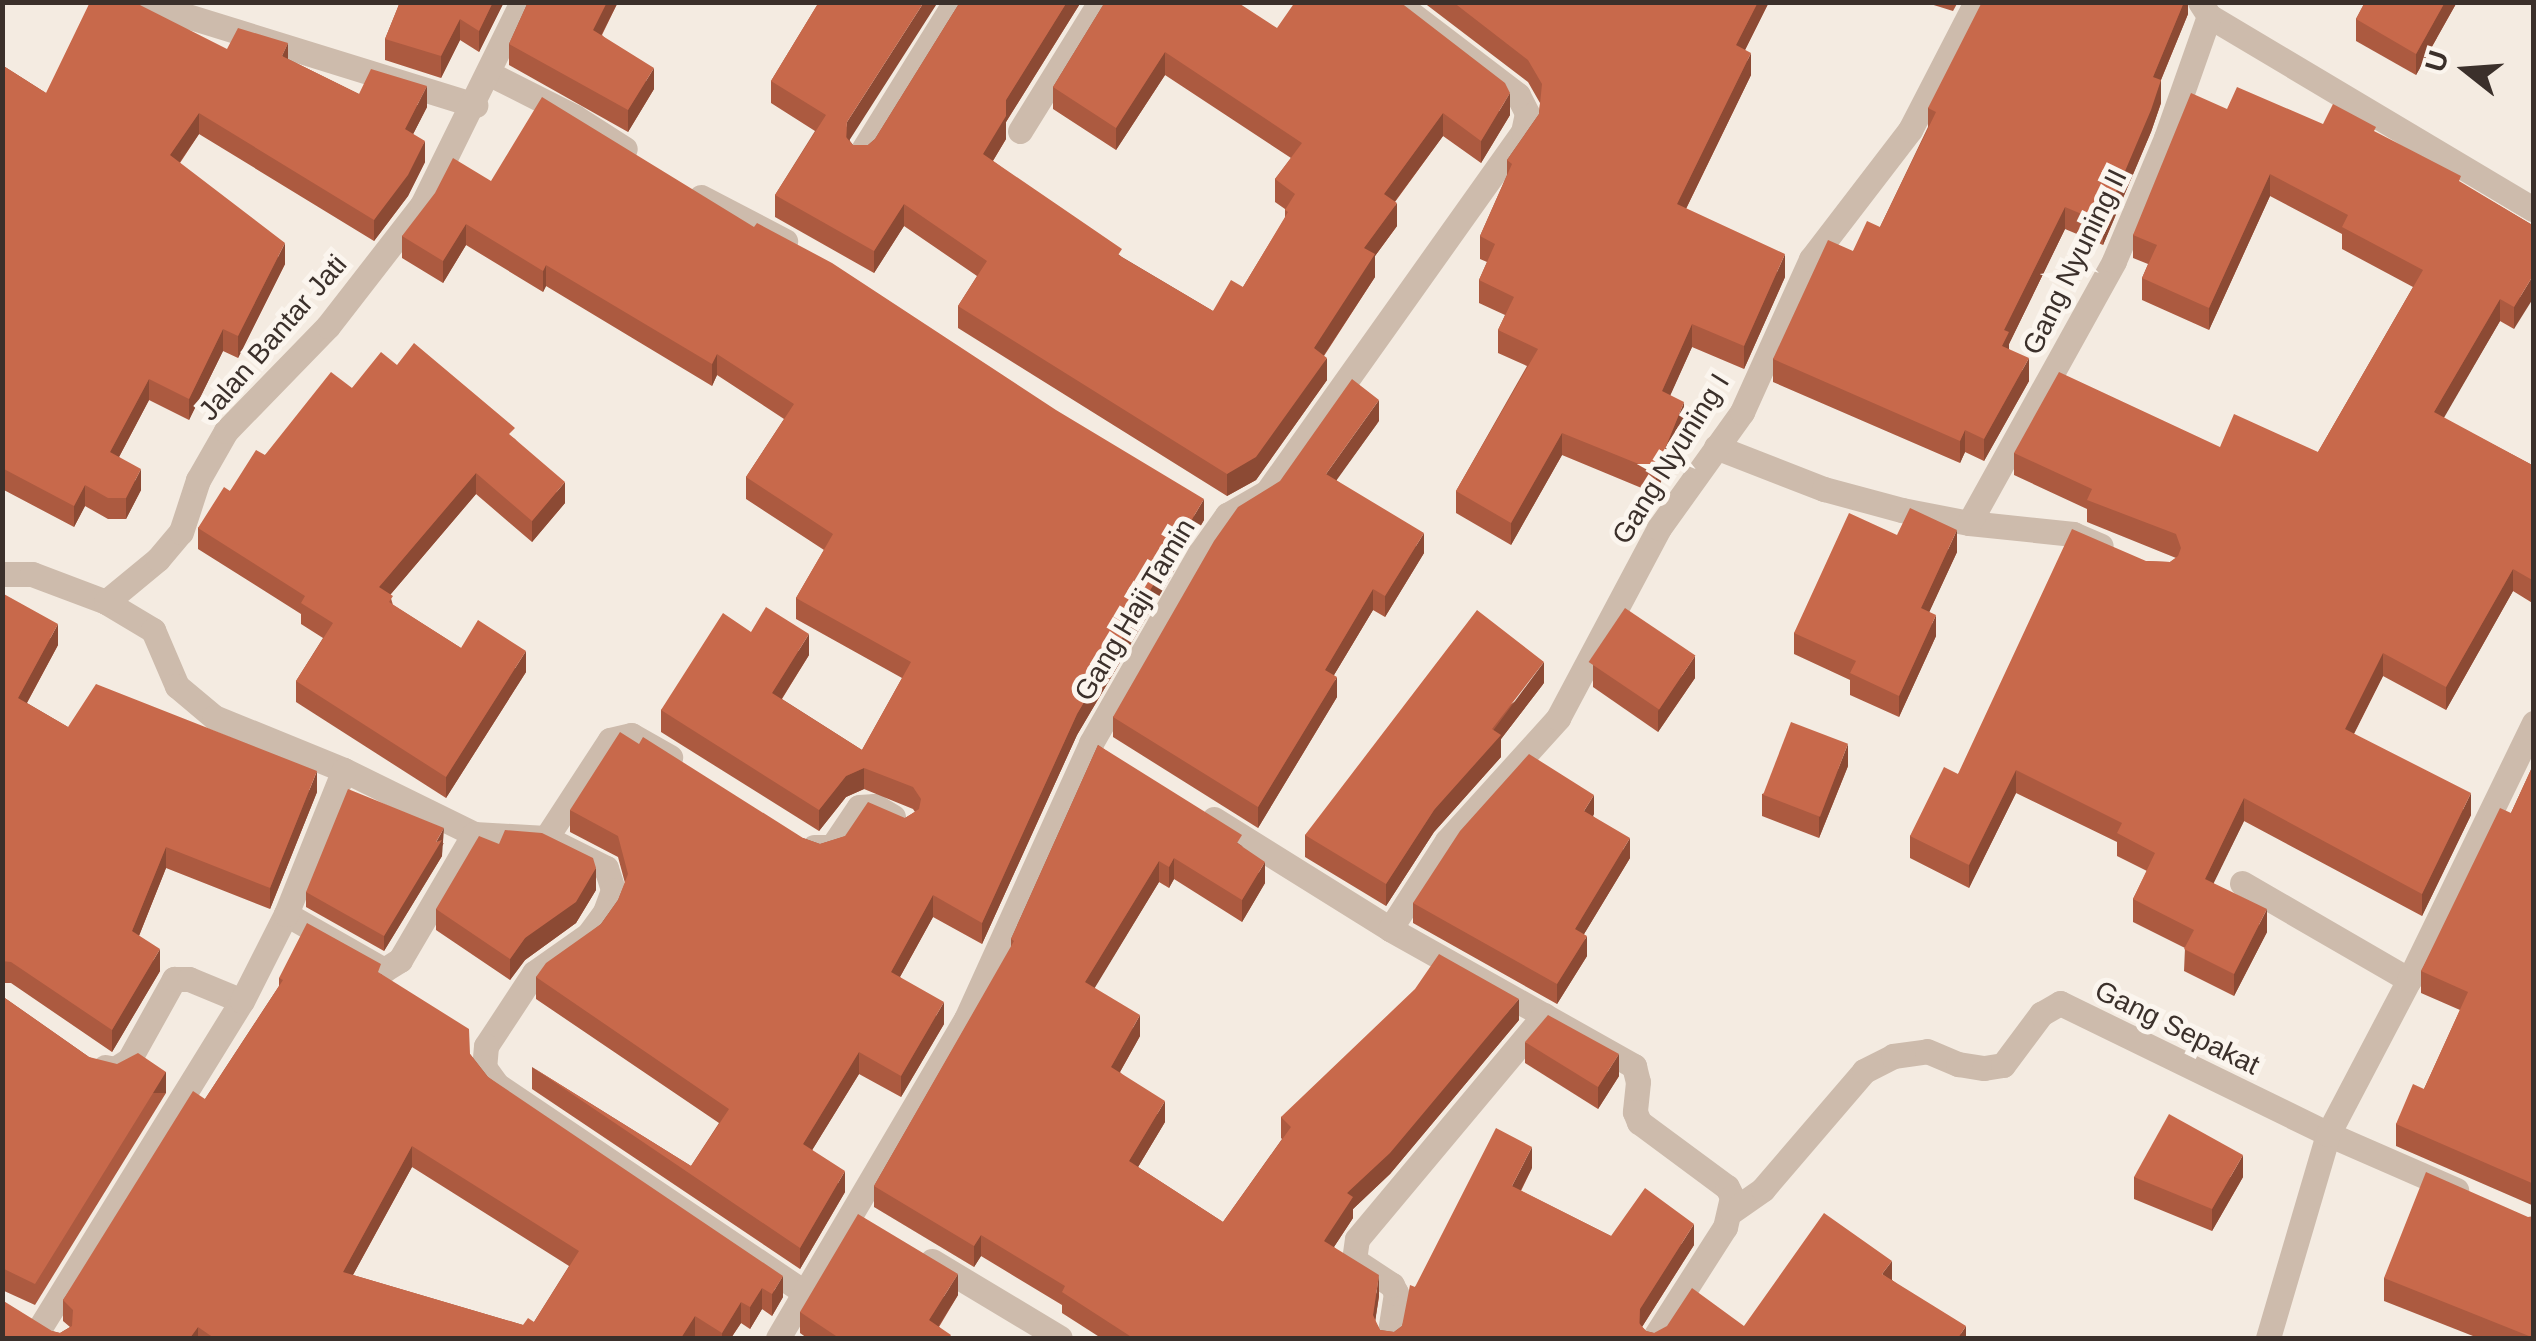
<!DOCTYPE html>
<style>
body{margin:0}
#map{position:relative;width:2536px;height:1341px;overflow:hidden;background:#f4ebe1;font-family:Helvetica,sans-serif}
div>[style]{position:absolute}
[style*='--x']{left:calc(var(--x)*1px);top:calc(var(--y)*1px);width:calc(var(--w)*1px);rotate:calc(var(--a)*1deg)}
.minor>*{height:25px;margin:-12.5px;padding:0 12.5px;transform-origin:12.5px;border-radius:12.5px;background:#cdbbac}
.tertiary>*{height:25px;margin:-12.5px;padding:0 12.5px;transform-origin:12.5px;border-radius:12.5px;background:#cdbbac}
.wall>*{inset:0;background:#ac5a40}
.shaded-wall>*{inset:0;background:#8c4a34;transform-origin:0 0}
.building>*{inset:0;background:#c8694b;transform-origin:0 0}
span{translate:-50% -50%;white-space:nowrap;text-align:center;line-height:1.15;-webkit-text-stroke:10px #fbf5ee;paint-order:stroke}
.street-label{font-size:28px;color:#3b302b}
.frame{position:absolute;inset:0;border:5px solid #3b302b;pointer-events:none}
.north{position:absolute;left:2416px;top:20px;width:100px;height:100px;-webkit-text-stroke:8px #fbf5ee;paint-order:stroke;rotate:287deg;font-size:28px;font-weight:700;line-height:40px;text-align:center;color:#3b302b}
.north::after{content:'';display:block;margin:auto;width:35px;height:45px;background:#3b302b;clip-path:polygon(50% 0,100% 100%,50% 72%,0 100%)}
</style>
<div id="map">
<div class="minor">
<div style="--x:142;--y:2;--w:349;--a:17.2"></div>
<div style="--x:2200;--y:2;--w:17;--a:57"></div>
<div style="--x:2209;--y:16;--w:378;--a:30.8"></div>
<div style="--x:488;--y:73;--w:97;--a:26.8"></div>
<div style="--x:575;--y:117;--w:59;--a:32.6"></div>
<div style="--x:1020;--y:131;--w:152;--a:-58.2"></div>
<div style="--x:861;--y:153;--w:178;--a:-58.1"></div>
<div style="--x:701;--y:197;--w:95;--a:27.6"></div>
<div style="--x:1716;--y:447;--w:116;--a:21.3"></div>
<div style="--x:1824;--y:489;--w:81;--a:15.1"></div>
<div style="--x:1902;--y:510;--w:68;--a:11"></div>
<div style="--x:1969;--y:523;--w:105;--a:6"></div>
<div style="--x:2073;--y:534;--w:30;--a:23"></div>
<div style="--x:1969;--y:523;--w:299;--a:-61"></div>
<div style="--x:2114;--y:261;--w:134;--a:-67.1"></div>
<div style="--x:2166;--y:138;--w:129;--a:-70.6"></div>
<div style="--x:106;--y:602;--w:55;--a:30.8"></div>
<div style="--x:153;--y:630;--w:61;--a:66.8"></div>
<div style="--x:177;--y:686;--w:48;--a:40"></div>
<div style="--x:214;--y:717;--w:140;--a:22.2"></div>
<div style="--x:344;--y:770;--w:145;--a:26.2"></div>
<div style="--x:474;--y:834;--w:72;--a:3.2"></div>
<div style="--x:546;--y:838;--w:67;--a:26.6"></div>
<div style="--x:606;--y:868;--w:23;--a:72"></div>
<div style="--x:613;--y:890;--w:23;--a:110"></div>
<div style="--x:605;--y:912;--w:29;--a:126"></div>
<div style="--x:588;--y:935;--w:66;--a:144.9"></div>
<div style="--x:534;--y:973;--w:87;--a:123.3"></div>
<div style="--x:486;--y:1046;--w:21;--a:95"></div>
<div style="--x:484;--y:1067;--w:22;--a:54"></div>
<div style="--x:497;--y:1085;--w:374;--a:34"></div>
<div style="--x:1214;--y:819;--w:208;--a:32"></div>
<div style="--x:1390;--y:929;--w:280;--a:29.3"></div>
<div style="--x:1634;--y:1066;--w:16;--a:76"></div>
<div style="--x:1638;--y:1082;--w:30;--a:96"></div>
<div style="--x:1635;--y:1112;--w:11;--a:68"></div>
<div style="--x:1639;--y:1122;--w:109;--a:36.5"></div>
<div style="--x:1727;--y:1187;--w:11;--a:63"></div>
<div style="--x:1732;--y:1197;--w:31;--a:103"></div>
<div style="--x:1725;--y:1227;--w:132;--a:122.6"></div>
<div style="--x:546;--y:838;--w:117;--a:-56.9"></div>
<div style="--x:610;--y:740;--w:22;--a:-13"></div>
<div style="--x:631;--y:735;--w:45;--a:29.4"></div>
<div style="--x:814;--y:847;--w:18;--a:0"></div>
<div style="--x:832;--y:847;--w:48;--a:-56"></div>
<div style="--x:859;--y:807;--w:16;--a:-4"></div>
<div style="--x:875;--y:806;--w:21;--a:31"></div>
<div style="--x:2242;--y:883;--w:193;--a:30.1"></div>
<div style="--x:286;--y:914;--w:113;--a:29.7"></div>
<div style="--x:384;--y:970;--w:19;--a:-32"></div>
<div style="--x:400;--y:960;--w:146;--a:-59.6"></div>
<div style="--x:1390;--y:929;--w:105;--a:-57.1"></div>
<div style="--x:1447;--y:841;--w:166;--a:-47.9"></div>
<div style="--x:1558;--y:718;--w:215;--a:-62"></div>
<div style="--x:1659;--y:528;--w:143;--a:-54.4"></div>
<div style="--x:1742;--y:412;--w:168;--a:-65.7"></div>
<div style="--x:1811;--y:259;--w:163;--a:-52.5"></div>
<div style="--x:1910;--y:130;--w:144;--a:-62.7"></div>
<div style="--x:105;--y:1067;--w:10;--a:11"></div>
<div style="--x:115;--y:1069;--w:17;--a:-33"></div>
<div style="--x:129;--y:1060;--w:93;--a:-60.9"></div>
<div style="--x:174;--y:979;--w:15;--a:0"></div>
<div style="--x:189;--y:979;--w:57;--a:22.5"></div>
<div style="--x:1732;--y:1211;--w:38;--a:-35"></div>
<div style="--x:1763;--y:1189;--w:155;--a:-49.4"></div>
<div style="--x:1864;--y:1071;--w:33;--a:-27"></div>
<div style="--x:1893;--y:1056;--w:34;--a:-8"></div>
<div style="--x:1927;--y:1051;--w:34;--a:23"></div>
<div style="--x:1958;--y:1064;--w:26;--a:9"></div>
<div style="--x:1984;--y:1068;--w:19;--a:-9"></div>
<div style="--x:2003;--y:1065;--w:64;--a:-53.3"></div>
<div style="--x:2041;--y:1014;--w:22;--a:-30"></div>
<div style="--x:2060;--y:1003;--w:298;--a:26"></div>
<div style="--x:2328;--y:1134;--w:140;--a:23.6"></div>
<div style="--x:932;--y:1261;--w:149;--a:31"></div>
<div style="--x:41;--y:1326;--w:382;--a:-58.3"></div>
<div style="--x:242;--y:1001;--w:97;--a:-63.2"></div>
<div style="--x:286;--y:914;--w:155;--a:-68.1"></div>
<div style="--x:778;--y:1338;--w:370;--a:-59.5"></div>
<div style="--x:966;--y:1019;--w:303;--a:-65.6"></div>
<div style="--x:1091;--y:743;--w:219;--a:-60.2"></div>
<div style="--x:1200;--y:553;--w:47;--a:-54.6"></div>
<div style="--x:1227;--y:515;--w:46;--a:-29.9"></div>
<div style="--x:1267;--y:492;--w:442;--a:-54.6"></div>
<div style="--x:1523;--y:132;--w:19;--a:-78"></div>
<div style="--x:1527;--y:113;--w:20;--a:-117"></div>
<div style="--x:1518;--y:95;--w:153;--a:-142.7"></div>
<div style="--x:1389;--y:1338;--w:46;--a:-81.2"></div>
<div style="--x:1396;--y:1293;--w:9;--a:-117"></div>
<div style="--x:1392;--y:1285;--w:45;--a:-146.7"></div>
<div style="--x:1354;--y:1260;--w:21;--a:-82"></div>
<div style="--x:1357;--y:1239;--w:292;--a:-50.1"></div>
<div style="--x:2268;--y:1338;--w:213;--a:-73.6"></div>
<div style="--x:2328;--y:1134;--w:174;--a:-62.3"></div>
<div style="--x:2409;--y:980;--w:286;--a:-64.1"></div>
</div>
<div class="tertiary">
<div style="--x:2;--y:574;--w:30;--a:0"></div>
<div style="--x:32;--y:574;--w:79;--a:20.7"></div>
<div style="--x:106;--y:602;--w:67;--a:-39.6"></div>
<div style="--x:158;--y:559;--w:35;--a:-50"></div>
<div style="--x:181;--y:532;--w:55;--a:-71.9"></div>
<div style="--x:198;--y:480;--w:56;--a:-60.3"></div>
<div style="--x:226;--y:431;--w:146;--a:-45.8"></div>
<div style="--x:328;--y:326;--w:153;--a:-52.2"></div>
<div style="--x:422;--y:205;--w:226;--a:-63.8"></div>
</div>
<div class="wall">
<div style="clip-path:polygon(400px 2px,504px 2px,479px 52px,460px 40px,441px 78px,385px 60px,385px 39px)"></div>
<div style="clip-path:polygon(528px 2px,618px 2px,602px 35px,654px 89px,628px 132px,509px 65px,509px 44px)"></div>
<div style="clip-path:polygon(819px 2px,850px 141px,853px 145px,868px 145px,875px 139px,960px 2px,1081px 2px,1006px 122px,1006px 139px,993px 161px,1122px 257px,1213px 311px,1243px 287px,1285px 218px,1285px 209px,1275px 202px,1275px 179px,1291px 158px,1165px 75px,1116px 150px,1053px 109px,1053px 87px,1105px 2px,1277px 28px,1510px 115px,1481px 163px,1443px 136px,1395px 202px,1397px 226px,1375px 256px,1375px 277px,1324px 356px,1327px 380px,1256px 480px,1227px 496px,958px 328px,958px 306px,977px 276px,904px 226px,874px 273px,775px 217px,775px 195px,815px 131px,771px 103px,771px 81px)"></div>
<div style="clip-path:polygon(1423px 2px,1769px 2px,1745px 50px,1751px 75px,1686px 209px,1785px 277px,1744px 369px,1692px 347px,1670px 395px,1684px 424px,1656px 494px,1562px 455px,1511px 545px,1456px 513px,1456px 491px,1527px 366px,1498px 353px,1498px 330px,1505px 315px,1479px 303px,1479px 280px,1487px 262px,1480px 259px,1480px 236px,1507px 175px,1507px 160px,1539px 114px,1540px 103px,1528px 82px)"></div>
<div style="clip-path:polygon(1924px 2px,1958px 2px,1953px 11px)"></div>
<div style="clip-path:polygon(2188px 2px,2188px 14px,2161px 80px,2161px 103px,2151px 132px,2103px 245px,2065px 229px,2009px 344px,2009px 349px,2029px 381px,1984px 461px,1965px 452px,1960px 463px,1773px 382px,1773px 359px,1853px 251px,1880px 227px,1928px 127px,1928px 108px)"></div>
<div style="clip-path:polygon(2365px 2px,2457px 2px,2416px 75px,2356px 41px,2356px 19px)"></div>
<div style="clip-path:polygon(227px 49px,288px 59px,359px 94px,427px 107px,413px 134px,425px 162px,408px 196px,374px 241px,199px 134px,180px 163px,285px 264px,238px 358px,223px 351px,189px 420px,149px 400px,119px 457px,141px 490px,126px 519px,108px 519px,85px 506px,74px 527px,2px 489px,2px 65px,46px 93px)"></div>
<div style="clip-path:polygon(2227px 109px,2376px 133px,2534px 226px,2514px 329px,2500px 321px,2443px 418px,2534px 466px,2534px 604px,2513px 591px,2446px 710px,2383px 676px,2354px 734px,2471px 815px,2422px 916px,2244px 821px,2213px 883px,2267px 932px,2234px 996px,2184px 971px,2185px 948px,2133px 922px,2133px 899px,2147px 871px,2117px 856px,2117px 842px,2016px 793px,1969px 888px,1910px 858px,1910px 836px,1958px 774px,2146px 561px,2170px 562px,2176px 558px,2087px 522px,2087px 509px,2014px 475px,2014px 453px,2220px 447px,2318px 452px,2413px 287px,2342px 249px,2342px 234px,2270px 196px,2209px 330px,2142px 300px,2142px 278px,2148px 264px,2133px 258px,2133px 235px)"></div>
<div style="clip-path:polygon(491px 181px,1204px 520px,1077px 735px,982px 944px,933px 917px,900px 977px,944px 1024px,901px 1097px,859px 1074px,812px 1150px,845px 1192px,800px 1269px,532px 1089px,532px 1067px,691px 1166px,719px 1123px,536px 999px,536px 977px,601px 924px,618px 900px,625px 883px,618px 857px,570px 832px,570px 810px,803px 838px,820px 844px,905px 818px,915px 812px,913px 809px,864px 789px,846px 797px,819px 831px,661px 732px,661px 710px,751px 632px,809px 655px,782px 699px,862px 750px,902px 678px,796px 619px,796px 598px,824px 550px,746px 499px,746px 477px,784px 419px,717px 375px,712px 386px,546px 286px,543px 292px,466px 245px,443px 283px,402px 258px,402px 236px)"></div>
<div style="clip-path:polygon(397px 365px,515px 439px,565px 503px,532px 542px,476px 494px,390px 595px,393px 605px,461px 648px,526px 672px,446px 798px,296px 702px,296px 681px,323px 638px,301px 624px,301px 614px,198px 549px,198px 528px,230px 491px,265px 455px,352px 388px)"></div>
<div style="clip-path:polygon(1379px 421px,1336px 480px,1424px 553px,1385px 617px,1373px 610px,1334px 675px,1337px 697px,1258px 828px,1113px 737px,1113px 717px)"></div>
<div style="clip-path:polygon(1897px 535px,1957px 552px,1929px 612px,1936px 636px,1899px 717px,1850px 695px,1850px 680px,1794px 654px,1794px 633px)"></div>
<div style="clip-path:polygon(2px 593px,58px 645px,27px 703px,68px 727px,317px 792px,270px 909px,166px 868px,139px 936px,160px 971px,112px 1052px,11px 983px,2px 983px)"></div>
<div style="clip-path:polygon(1593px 665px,1695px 678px,1658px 732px,1593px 687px)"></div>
<div style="clip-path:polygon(1544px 683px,1501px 739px,1501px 757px,1434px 832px,1386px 906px,1305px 857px,1305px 835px)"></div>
<div style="clip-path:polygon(1098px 745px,1242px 846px,1265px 883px,1242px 922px,1174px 879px,1169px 888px,1159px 882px,1094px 988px,1140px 1036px,1120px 1072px,1165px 1122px,1138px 1167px,1223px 1222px,1282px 1139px,1281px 1138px,1281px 1117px,1519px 1020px,1390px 1174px,1353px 1209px,1353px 1218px,1334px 1247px,1379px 1296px,1375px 1321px,1380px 1330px,1394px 1332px,1402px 1326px,1415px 1287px,1532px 1168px,1521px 1191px,1611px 1236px,1694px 1245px,1642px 1327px,1646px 1331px,1654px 1333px,1744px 1326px,1892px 1280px,1966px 1338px,1101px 1338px,1062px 1313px,1062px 1305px,981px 1256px,974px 1267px,874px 1207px,874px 1186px,1011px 948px,1011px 939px)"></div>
<div style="clip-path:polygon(2534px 763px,2534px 1206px,2396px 1146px,2396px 1124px,2424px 1089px,2460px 1010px,2421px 993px,2421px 971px,2511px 813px)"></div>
<div style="clip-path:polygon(1848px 766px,1819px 838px,1762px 816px,1762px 794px)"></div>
<div style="clip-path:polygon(1594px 814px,1593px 816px,1630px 858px,1584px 934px,1587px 956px,1557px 1004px,1413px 923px,1413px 903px)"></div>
<div style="clip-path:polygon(444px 843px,442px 846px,442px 856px,384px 951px,306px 907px,306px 892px)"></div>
<div style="clip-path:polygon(596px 890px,576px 923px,525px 960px,510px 980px,436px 930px,436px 909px)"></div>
<div style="clip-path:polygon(evenodd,381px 974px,470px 1054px,488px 1077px,783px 1297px,772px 1316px,762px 1309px,750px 1329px,741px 1323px,731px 1338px,698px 1338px,695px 1337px,694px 1338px,2px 1338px,52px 1331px,60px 1333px,70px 1327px,63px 1321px,63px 1300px,205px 1099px,279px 986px,279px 978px,381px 974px,412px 1167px,569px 1266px,534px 1322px,523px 1325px,353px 1275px,412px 1167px)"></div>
<div style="clip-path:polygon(2px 996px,89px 1057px,166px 1093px,35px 1305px,2px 1290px)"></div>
<div style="clip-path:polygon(1525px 1042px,1619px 1076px,1598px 1109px,1525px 1063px)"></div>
<div style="clip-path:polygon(2134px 1177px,2243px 1177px,2212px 1231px,2134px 1199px)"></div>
<div style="clip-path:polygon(2528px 1217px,2534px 1338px,2478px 1338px,2384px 1301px,2384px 1278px)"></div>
<div style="clip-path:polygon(958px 1295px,939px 1327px,951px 1338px,807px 1338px,800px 1333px,800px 1312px)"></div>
</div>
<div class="shaded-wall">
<div style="clip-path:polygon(493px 2px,504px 2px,479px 52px,479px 31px)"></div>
<div style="clip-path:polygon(607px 2px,618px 2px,593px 51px,593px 30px)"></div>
<div style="clip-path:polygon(924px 2px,938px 2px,847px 144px,846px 160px,847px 122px)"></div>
<div style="clip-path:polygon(1067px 2px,1081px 2px,1006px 122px,1006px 139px,983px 177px,983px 154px,1006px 100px)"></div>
<div style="clip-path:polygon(1758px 2px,1769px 2px,1736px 68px,1736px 45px)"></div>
<div style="clip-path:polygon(2184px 2px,2188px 2px,2188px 14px,2153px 99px,2153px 77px)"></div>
<div style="clip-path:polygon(2445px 2px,2457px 2px,2416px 75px,2416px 54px)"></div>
<div style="clip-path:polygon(460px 19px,460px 40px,441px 78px,441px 56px)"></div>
<div style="clip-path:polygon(288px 43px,288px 64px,282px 56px)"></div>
<div style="clip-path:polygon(1165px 52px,1165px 75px,1116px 150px,1116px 128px)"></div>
<div style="clip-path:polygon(1751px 53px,1751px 75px,1677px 227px,1677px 204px)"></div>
<div style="clip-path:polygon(654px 68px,654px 89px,628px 132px,628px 110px)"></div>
<div style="clip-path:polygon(2161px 80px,2161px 103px,2151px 132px,2103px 245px,2103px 223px)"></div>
<div style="clip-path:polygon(427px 86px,427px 107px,405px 150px,405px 129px)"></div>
<div style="clip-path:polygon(1510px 93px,1510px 115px,1481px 163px,1481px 141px)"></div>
<div style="clip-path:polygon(199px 113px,199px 134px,170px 176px,170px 155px)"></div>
<div style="clip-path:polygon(1443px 113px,1443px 136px,1384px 216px,1384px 194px)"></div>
<div style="clip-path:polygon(425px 141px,425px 162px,408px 196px,374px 241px,374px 220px)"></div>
<div style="clip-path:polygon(2270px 174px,2270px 196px,2209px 330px,2209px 308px)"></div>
<div style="clip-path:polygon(1397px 203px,1397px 226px,1375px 256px,1375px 277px,1314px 370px,1314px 348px,1364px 248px)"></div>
<div style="clip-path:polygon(904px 204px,904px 226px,874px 273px,874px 251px)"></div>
<div style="clip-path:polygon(2065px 207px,2065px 229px,2009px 344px,2009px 355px,2002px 346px,2004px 330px)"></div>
<div style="clip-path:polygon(466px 224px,466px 245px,443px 283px,443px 261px)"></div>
<div style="clip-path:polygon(285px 243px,285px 264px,238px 358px,238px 336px)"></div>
<div style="clip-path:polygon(1785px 254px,1785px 277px,1744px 369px,1744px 346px)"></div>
<div style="clip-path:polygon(546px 265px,546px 286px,543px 292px,543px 271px)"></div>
<div style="clip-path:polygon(2534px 274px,2534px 297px,2514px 329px,2514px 307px)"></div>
<div style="clip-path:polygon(2500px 299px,2500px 321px,2434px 435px,2434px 412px)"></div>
<div style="clip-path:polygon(1692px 324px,1692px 347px,1662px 414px,1662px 391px)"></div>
<div style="clip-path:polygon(223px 329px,223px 351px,189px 420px,189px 399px)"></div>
<div style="clip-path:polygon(717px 354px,717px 375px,712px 386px,712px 364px)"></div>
<div style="clip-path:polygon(1327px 358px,1327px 380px,1256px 480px,1227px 496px,1227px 474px)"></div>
<div style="clip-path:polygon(2029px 358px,2029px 381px,1984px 461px,1984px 439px)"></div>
<div style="clip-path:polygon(149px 379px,149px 400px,110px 474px,110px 452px)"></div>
<div style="clip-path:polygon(1379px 400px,1379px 421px,1326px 495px,1326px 474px)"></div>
<div style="clip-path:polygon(1684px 402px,1684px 424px,1656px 494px,1656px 471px)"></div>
<div style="clip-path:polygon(1965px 430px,1965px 452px,1960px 463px,1960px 441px)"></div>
<div style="clip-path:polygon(1562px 433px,1562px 455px,1511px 545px,1511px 523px)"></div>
<div style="clip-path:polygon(141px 469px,141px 490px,126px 519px,126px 498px)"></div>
<div style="clip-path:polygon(476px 473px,476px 494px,379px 608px,379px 587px)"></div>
<div style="clip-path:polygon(565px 482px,565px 503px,532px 542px,532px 521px)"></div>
<div style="clip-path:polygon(85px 485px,85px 506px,74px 527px,74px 506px)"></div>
<div style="clip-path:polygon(1204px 499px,1204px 520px,1077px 735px,982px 944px,982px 923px,1077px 714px)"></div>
<div style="clip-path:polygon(1957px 530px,1957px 552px,1921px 630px,1921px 608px)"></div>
<div style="clip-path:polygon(1424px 533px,1424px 553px,1385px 617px,1385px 596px)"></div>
<div style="clip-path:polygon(2513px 569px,2513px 591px,2446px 710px,2446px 687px)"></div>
<div style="clip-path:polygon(1373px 589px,1373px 610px,1325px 690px,1325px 670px)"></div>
<div style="clip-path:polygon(1936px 615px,1936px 636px,1899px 717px,1899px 696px)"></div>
<div style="clip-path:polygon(58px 624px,58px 645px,18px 719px,18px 698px)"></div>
<div style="clip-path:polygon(809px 634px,809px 655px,772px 714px,772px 693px)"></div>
<div style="clip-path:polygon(526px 651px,526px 672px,446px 798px,446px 777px)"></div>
<div style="clip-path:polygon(2383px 653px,2383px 676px,2345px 751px,2345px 729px)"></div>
<div style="clip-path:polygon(1695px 656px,1695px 678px,1658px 732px,1658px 711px)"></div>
<div style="clip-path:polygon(1544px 662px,1544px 683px,1501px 739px,1501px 757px,1434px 832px,1386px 906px,1386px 884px,1434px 810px)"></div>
<div style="clip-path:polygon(1337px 677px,1337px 697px,1258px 828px,1258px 807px)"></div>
<div style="clip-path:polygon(1848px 744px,1848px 766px,1819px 838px,1819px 817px)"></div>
<div style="clip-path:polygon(864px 768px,864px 789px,846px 797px,819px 831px,819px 810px,846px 776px)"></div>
<div style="clip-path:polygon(2016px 770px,2016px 793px,1969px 888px,1969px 865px)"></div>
<div style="clip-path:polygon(317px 771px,317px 792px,270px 909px,270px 888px)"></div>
<div style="clip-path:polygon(2471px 793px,2471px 815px,2422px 916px,2422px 894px)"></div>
<div style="clip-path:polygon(1594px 795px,1594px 814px,1584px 831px,1584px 811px)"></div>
<div style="clip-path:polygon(2244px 798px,2244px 821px,2205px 901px,2205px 879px)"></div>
<div style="clip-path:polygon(444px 828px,442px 856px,384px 951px,384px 936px)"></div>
<div style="clip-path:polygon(1630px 838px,1630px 858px,1575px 949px,1575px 929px)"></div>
<div style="clip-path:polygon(166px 847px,166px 868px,132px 953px,132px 931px)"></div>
<div style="clip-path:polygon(1174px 858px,1174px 879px,1169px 888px,1169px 867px)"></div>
<div style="clip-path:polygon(1159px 861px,1159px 882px,1085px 1004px,1085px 982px)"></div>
<div style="clip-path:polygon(1265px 862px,1265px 883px,1242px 922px,1242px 900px)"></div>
<div style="clip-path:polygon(596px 868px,596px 890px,576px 923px,525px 960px,510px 980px,510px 959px,525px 938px)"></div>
<div style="clip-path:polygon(933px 895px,933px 917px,891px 993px,891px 972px)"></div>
<div style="clip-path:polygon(2267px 909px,2267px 932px,2234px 996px,2234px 974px)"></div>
<div style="clip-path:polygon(1587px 936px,1587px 956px,1557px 1004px,1557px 984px)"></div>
<div style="clip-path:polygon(160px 949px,160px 971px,112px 1052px,112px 1030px)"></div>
<div style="clip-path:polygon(1519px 999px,1519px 1020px,1390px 1174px,1353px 1209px,1353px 1218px,1324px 1262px,1324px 1241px,1347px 1193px)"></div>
<div style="clip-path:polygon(944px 1002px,944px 1024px,901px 1097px,901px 1076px)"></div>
<div style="clip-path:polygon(1140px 1015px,1140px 1036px,1111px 1088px,1111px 1067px)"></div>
<div style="clip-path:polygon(859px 1052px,859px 1074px,803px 1165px,803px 1144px)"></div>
<div style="clip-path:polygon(1619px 1054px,1619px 1076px,1598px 1109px,1598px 1087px)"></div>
<div style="left:166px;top:1072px;width:21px;height:249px;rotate:90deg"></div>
<div style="clip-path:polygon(1165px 1101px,1165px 1122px,1129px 1182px,1129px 1161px)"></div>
<div style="clip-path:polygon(412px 1146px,412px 1167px,343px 1293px,343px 1272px)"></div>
<div style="clip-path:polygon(1532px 1147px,1532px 1168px,1512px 1207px,1512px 1186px)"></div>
<div style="clip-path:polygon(2243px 1155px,2243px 1177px,2212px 1231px,2212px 1209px)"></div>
<div style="clip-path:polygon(845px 1171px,845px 1192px,800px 1269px,800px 1248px)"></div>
<div style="clip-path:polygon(1694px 1224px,1694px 1245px,1640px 1330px,1640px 1309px)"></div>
<div style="clip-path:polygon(981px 1235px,981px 1256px,974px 1267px,974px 1246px)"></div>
<div style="clip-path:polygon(1892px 1261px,1892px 1282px,1882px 1274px)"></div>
<div style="clip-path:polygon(958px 1274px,958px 1295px,931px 1338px,929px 1320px)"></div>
<div style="clip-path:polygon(1379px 1275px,1379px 1296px,1373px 1336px,1373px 1315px)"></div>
<div style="clip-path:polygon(783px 1276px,783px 1297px,772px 1316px,772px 1294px)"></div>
<div style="clip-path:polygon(762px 1288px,762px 1309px,750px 1329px,750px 1307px)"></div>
<div style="clip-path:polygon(741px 1302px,741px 1323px,731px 1338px,722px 1338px,722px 1333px)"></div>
<div style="clip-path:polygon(695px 1316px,695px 1337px,694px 1338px,681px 1338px)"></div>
<div style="clip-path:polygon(1966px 1326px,1966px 1338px,1958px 1338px)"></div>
<div style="clip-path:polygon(198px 1327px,198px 1338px,190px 1338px)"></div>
</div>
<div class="building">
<div style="clip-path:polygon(90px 2px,134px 2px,227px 49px,238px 28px,288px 43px,282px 56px,359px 94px,371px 69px,427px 86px,405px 129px,425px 141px,408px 175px,374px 220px,199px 113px,170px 155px,285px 243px,238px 336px,223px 329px,189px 399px,149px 379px,110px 452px,141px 469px,126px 498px,108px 498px,85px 485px,74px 506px,2px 468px,2px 65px,46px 93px)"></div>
<div style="clip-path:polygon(400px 2px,493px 2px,479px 31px,460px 19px,441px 56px,385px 39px)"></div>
<div style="clip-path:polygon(528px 2px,607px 2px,593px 30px,654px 68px,628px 110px,509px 44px)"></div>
<div style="clip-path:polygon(819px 2px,924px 2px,847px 122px,846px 137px,853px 145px,868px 145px,875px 139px,960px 2px,1067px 2px,1006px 100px,1006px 116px,983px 154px,1122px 249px,1118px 255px,1213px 311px,1231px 280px,1243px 287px,1288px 212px,1285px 210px,1295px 194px,1275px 179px,1302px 143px,1165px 52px,1116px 128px,1053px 87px,1105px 2px,1237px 2px,1277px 28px,1295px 2px,1400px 2px,1505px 83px,1510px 93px,1481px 141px,1443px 113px,1384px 194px,1397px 203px,1364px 248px,1375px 254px,1314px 348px,1327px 358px,1256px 457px,1227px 474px,958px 306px,987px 261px,904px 204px,874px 251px,775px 195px,826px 115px,771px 81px)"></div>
<div style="clip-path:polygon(1453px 2px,1758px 2px,1736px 45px,1751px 53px,1677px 204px,1785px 254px,1744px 346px,1692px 324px,1662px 391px,1684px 402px,1656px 471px,1562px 433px,1511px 523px,1456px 491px,1538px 349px,1498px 330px,1514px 297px,1479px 280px,1495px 244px,1480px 236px,1512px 164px,1507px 160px,1539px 114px,1542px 84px,1528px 60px)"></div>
<div style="clip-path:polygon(1982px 2px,2184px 2px,2153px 77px,2161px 80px,2151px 110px,2103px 223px,2065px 207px,2004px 330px,2009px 332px,2002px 346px,2029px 358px,1984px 439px,1965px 430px,1960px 441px,1773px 359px,1828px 240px,1853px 251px,1867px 221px,1880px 227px,1936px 112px,1928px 108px)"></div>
<div style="clip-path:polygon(2365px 2px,2445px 2px,2416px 54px,2356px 19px)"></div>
<div style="clip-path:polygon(2237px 87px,2323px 124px,2333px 104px,2376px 127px,2374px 131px,2461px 176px,2459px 181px,2534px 226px,2534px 274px,2514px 307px,2500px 299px,2434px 412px,2534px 466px,2534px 581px,2513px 569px,2446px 687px,2383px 653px,2345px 729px,2471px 793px,2422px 894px,2244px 798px,2205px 879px,2267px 909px,2234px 974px,2184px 949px,2194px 930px,2133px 899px,2155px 853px,2117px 833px,2122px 823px,2016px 770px,1969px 865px,1910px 836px,1944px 767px,1958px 774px,2072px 529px,2146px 561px,2170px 562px,2178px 556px,2181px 548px,2176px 534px,2087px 500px,2092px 489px,2014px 453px,2059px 372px,2220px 447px,2234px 414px,2318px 452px,2423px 270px,2342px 227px,2348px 215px,2270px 174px,2209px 308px,2142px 278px,2157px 245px,2133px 235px,2191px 93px,2227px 109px)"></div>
<div style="clip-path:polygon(542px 97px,754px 227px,757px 223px,832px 263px,1056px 410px,1204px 499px,1077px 714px,982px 923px,933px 895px,891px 972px,944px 1002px,901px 1076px,859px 1052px,803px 1144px,845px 1171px,800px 1248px,532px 1067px,691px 1166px,729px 1109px,536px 977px,546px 963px,601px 924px,618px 900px,628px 874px,618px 836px,570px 810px,620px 732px,639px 744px,643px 737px,803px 838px,820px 844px,845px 836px,868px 802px,905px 818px,919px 809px,921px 799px,913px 787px,864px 768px,846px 776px,819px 810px,661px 710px,723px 613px,751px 632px,766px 607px,809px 634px,772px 693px,862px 750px,911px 662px,796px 598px,833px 534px,746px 477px,794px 404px,717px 354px,712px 364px,546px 265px,543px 271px,466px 224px,443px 261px,402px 236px,435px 193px,453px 158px,491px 181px)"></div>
<div style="clip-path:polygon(414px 343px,515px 428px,509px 434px,565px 482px,532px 521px,476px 473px,379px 587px,393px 596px,389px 602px,461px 648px,478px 620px,526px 651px,446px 777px,296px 681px,333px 623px,301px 603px,305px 596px,198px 528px,224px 487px,230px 491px,256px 450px,265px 455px,331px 372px,352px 388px,381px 352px,397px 365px)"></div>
<div style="clip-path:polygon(1352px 379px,1379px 400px,1326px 474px,1424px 533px,1385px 596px,1373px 589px,1325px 670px,1337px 677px,1258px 807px,1113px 717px,1214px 541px,1238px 507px,1280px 481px)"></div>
<div style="clip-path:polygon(1910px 508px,1957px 530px,1921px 608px,1936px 615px,1899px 696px,1850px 673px,1856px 661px,1794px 633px,1849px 513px,1897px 535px)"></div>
<div style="clip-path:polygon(2px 593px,58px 624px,18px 698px,68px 727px,96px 684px,317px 771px,270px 888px,166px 847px,132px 931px,160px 949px,112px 1030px,11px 962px,2px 961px)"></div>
<div style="left:1625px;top:608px;width:85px;height:65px;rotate:34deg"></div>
<div style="clip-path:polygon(1477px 610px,1544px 662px,1492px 729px,1501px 735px,1434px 810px,1386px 884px,1305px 835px)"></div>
<div style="left:1791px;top:722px;width:61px;height:78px;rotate:21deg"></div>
<div style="clip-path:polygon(1098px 745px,1242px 835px,1237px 843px,1265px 862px,1242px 900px,1174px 858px,1169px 867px,1159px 861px,1085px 982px,1140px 1015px,1111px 1067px,1165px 1101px,1129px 1161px,1223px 1222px,1291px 1127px,1281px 1117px,1415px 989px,1439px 954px,1519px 999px,1390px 1153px,1347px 1193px,1353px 1197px,1324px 1241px,1379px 1275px,1373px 1315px,1380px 1330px,1394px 1332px,1402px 1326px,1410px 1285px,1415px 1287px,1496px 1128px,1532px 1147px,1512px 1186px,1611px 1236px,1645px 1188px,1694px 1224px,1640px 1309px,1639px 1323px,1646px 1331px,1654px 1333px,1667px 1326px,1692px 1288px,1744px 1326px,1824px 1213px,1892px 1261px,1882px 1274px,1966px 1326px,1958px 1338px,1145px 1338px,1143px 1337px,1133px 1338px,1062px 1292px,1065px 1286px,981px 1235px,974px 1246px,874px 1186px,1014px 941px,1011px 939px)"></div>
<div style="clip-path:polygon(1529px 754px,1594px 795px,1584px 811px,1630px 838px,1575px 929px,1587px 936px,1557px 984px,1413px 903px,1460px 831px)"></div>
<div style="clip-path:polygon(2534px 763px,2534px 1184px,2396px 1124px,2413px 1084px,2424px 1089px,2468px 992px,2421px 971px,2500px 808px,2511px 813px)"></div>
<div style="clip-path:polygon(348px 789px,444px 828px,436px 842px,442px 840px,384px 936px,306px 892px)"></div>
<div style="clip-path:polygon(505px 830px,542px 833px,593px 858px,596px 868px,576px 902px,525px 938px,510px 959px,436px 909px,479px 836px,499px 844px)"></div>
<div style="clip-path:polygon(evenodd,307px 923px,381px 964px,378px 972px,469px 1029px,470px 1054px,488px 1077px,783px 1276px,772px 1294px,762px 1288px,750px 1307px,741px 1302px,722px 1333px,695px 1316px,681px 1338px,214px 1338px,198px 1327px,190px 1338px,2px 1338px,2px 1300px,52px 1331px,60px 1333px,72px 1326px,73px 1310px,63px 1300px,193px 1091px,205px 1099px,283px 980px,279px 978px,307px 923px,412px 1146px,579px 1251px,534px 1322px,528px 1318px,523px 1325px,343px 1272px,412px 1146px)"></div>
<div style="clip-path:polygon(2px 996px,89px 1057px,117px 1064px,138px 1053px,166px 1072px,35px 1284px,2px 1268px)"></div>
<div style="clip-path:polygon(1548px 1015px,1619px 1054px,1598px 1087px,1525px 1042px)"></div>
<div style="clip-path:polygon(2169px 1114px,2243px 1155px,2212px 1209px,2134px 1177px)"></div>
<div style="clip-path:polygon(2426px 1172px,2528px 1217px,2534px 1216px,2534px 1338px,2384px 1278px)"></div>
<div style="clip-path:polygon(858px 1214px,958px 1274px,929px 1320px,951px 1335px,949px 1338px,839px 1338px,800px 1312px)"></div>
</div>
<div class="street-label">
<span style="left:2075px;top:262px;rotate:-64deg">Gang Nyuning II</span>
<span style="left:273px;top:338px;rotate:-49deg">Jalan Bantar Jati</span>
<span style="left:1671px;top:459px;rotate:-58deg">Gang Nyuning I</span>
<span style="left:1135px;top:610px;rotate:-59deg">Gang Haji Tamin</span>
<span style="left:2177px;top:1028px;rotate:26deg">Gang Sepakat</span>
</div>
<div class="frame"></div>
<div class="north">U</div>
</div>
